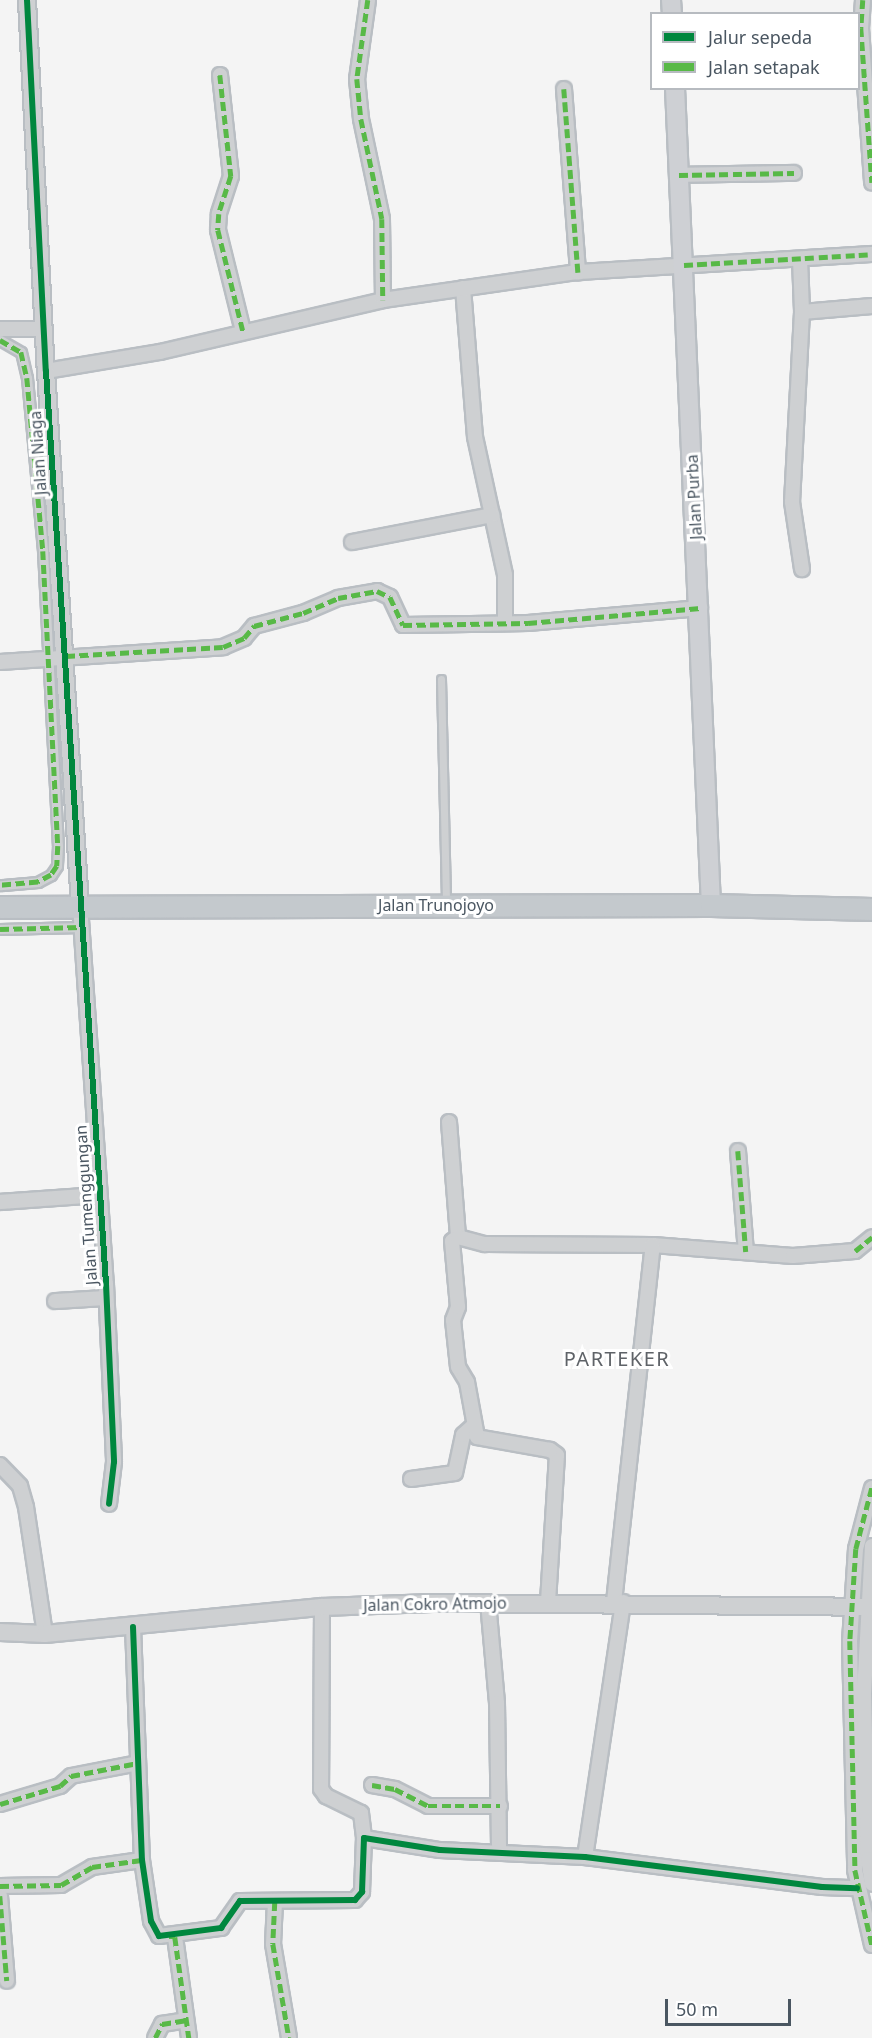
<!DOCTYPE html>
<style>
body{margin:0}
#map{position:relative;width:872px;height:2038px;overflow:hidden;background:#f4f4f4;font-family:"Noto Sans",sans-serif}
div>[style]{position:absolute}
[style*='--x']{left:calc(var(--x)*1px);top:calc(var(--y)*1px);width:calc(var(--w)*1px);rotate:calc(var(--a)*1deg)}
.roads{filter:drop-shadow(2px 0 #b9bec3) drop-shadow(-2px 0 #b9bec3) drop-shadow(0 2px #b9bec3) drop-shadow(0 -2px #b9bec3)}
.service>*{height:7px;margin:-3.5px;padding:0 3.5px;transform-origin:3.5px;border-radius:3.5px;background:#ced0d2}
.pedestrian>*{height:9px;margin:-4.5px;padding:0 4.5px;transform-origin:4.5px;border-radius:4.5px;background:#ced0d2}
.minor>*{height:14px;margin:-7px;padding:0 7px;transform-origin:7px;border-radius:7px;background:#ced0d2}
.tertiary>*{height:16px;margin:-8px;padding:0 8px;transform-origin:8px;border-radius:8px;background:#ced0d2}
.secondary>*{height:18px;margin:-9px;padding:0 9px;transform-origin:9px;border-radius:9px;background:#ced0d4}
.trunk>*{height:21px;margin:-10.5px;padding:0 10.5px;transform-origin:10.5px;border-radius:10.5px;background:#c4c9cd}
.quiet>*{height:4.5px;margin-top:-2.25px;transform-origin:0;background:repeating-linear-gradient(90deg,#58b947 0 9px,transparent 0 13.5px)}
.cycleway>*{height:6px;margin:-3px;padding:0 3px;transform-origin:3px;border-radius:3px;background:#00873e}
span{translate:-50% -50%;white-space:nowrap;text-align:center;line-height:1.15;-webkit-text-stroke:6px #fff;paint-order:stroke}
.street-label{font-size:16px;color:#4a5661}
.quarter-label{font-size:20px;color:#5f6368;letter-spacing:1.5px}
.legend{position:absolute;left:650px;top:12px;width:210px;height:78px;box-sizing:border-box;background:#fff;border:2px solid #b7bbc0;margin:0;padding:8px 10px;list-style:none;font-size:18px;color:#4a5661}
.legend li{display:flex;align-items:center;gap:12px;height:30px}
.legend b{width:30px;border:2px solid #b7bbc0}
.scale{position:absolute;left:665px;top:1999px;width:126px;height:27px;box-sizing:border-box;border:3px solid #4a5661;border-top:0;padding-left:8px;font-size:18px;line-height:21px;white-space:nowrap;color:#4a5661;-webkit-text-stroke:4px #fff;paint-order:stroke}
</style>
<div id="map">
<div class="roads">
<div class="service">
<div style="--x:441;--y:679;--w:223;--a:88.7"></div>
</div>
<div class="pedestrian">
<div style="--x:0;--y:340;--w:24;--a:30"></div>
<div style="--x:21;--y:352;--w:27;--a:77"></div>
<div style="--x:27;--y:378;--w:174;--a:84.7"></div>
<div style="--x:43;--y:551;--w:295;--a:87.1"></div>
<div style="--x:58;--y:846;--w:20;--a:93"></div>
<div style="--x:57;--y:866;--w:11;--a:124"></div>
<div style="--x:51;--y:875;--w:15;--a:152"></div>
<div style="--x:38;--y:882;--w:38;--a:175"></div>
<div style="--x:0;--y:929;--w:81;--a:-1.4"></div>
</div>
<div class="minor">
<div style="--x:368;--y:0;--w:80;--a:97.9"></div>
<div style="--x:357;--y:79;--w:40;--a:84.3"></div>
<div style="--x:361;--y:119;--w:102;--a:78.1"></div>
<div style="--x:382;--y:219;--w:81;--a:89.3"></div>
<div style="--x:863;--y:0;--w:28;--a:94"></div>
<div style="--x:861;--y:28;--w:155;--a:85.9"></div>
<div style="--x:220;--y:75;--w:102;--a:83.8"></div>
<div style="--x:231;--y:176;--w:40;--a:108"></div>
<div style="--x:219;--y:214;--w:16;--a:94"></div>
<div style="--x:218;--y:230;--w:104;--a:76.1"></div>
<div style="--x:564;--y:89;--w:184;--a:85.6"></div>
<div style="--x:679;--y:175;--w:115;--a:-1"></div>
<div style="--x:800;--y:259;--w:53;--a:87.8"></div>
<div style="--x:802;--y:312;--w:70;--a:-4.9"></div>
<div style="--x:463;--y:288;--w:149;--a:85.4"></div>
<div style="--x:475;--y:437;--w:141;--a:77.7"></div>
<div style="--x:505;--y:575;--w:47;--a:90"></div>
<div style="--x:802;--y:312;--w:190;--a:93"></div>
<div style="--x:792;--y:502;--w:68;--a:81.5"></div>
<div style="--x:0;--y:329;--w:43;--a:0"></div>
<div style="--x:46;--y:371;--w:116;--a:-9.5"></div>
<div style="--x:160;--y:352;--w:229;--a:-13.1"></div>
<div style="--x:383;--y:300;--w:197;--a:-8.2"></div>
<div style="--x:578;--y:272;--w:295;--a:-3.5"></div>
<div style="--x:352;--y:542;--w:143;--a:-10.9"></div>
<div style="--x:0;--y:662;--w:224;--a:-3.8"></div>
<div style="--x:223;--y:647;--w:23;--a:-23"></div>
<div style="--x:244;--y:638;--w:16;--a:-50"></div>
<div style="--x:254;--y:626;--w:51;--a:-14.9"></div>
<div style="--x:303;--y:613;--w:38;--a:-23"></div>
<div style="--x:338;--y:598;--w:40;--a:-10"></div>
<div style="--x:377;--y:591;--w:14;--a:25"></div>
<div style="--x:390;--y:597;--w:31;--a:65"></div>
<div style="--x:403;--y:625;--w:125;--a:-0.9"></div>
<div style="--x:528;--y:623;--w:173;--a:-5"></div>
<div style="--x:80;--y:905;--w:380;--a:86.1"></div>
<div style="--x:106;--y:1284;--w:178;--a:87.4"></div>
<div style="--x:114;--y:1462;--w:42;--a:96.8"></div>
<div style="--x:449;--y:1122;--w:115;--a:85.5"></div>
<div style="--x:738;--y:1151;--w:101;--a:85.5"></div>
<div style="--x:0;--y:1202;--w:99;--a:-4"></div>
<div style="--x:55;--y:1301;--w:51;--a:-3.4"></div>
<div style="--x:0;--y:1465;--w:29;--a:46"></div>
<div style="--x:20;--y:1486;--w:22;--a:74"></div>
<div style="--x:26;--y:1507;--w:128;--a:81.5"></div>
<div style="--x:411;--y:1479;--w:44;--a:-7.8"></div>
<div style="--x:455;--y:1473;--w:39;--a:-78"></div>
<div style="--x:463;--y:1435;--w:15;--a:-42"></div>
<div style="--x:872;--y:1488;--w:63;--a:104.7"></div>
<div style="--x:856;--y:1549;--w:92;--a:93.7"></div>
<div style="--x:850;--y:1641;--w:229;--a:88.7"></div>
<div style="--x:855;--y:1870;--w:77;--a:77.2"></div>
<div style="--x:872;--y:1546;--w:148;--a:93.1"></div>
<div style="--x:864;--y:1694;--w:165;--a:88.6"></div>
<div style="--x:868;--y:1859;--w:25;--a:81"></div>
<div style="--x:488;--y:1602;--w:101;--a:84.9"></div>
<div style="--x:497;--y:1703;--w:150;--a:89.2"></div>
<div style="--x:548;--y:1602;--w:147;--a:-86.5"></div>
<div style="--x:557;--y:1455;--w:9;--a:-144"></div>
<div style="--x:550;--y:1450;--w:74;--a:-169.9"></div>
<div style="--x:477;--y:1437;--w:56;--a:-100.3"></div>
<div style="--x:467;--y:1382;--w:17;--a:-121"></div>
<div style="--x:458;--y:1367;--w:47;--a:-96.1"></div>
<div style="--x:453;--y:1320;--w:14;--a:-69"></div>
<div style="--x:458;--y:1307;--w:66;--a:-95.2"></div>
<div style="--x:452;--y:1241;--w:7;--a:-34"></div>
<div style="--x:458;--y:1237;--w:28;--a:15"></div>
<div style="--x:485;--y:1244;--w:168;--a:0.3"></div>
<div style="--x:653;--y:1245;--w:140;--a:4.5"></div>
<div style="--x:793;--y:1256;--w:62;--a:-4.6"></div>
<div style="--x:855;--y:1251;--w:22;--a:-39"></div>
<div style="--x:614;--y:1602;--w:359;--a:-83.8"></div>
<div style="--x:322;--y:1607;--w:182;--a:90.3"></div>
<div style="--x:321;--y:1789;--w:9;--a:54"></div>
<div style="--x:326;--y:1796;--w:39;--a:26"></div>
<div style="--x:361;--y:1813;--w:25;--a:83"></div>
<div style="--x:133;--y:1627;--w:233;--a:87.8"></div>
<div style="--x:142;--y:1860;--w:62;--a:81.6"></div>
<div style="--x:151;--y:1921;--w:17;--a:62"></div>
<div style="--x:159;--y:1936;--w:63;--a:-7.4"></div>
<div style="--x:221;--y:1928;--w:33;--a:-55"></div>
<div style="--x:240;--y:1901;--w:115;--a:-0.5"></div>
<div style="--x:355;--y:1900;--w:11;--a:-49"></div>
<div style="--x:362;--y:1892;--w:54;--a:-87.9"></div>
<div style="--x:364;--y:1838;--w:77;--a:9"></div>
<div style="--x:440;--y:1850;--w:145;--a:2.8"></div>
<div style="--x:585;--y:1857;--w:239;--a:7.2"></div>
<div style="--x:822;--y:1887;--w:35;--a:2"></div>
<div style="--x:372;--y:1785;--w:23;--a:10"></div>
<div style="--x:395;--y:1789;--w:37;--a:27"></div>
<div style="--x:428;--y:1806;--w:72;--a:0"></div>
<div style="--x:0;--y:1804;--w:63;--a:-16.7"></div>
<div style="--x:60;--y:1786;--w:15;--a:-42"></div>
<div style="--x:71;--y:1776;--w:68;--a:-11"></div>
<div style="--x:585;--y:1857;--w:258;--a:-81.5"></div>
<div style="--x:0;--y:1886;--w:61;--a:-0.9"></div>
<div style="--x:61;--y:1885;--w:36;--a:-30"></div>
<div style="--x:92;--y:1867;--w:50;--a:-8"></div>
<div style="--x:0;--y:1896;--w:85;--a:85.3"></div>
<div style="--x:275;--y:1902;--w:42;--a:92.7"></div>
<div style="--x:273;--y:1944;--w:95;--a:80.3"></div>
<div style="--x:175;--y:1937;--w:102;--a:82.1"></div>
<div style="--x:155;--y:2038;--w:16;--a:-63"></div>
<div style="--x:162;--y:2024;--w:24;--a:-9"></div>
</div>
<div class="tertiary">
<div style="--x:27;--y:0;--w:371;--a:87.1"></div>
<div style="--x:46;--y:371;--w:535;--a:86.36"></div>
<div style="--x:0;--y:1632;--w:45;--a:2.5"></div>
<div style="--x:45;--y:1634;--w:278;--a:-5.6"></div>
<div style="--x:322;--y:1607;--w:110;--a:-2.1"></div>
<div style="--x:432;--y:1603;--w:440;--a:0.5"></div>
</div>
<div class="secondary">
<div style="--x:671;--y:0;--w:14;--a:86"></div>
<div style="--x:675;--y:88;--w:818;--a:87.48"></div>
</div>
<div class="trunk">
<div style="--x:0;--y:907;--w:711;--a:-0.16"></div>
<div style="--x:711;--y:905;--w:161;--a:1.4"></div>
</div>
</div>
<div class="quiet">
<div style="--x:368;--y:0;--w:80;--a:97.9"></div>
<div style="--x:357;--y:79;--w:40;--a:84.3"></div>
<div style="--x:361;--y:119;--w:102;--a:78.1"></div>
<div style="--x:382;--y:219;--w:81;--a:89.3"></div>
<div style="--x:863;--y:0;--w:28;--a:94"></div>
<div style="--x:861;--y:28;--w:155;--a:85.9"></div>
<div style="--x:220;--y:75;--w:102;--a:83.8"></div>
<div style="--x:231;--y:176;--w:40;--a:108"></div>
<div style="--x:219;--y:214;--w:16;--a:94"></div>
<div style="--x:218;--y:230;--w:104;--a:76.1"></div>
<div style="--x:564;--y:89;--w:184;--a:85.6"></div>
<div style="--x:679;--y:175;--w:115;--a:-1"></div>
<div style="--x:684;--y:265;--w:188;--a:-3.3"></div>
<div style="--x:0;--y:340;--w:24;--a:30"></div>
<div style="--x:21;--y:352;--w:27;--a:77"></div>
<div style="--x:27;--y:378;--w:174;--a:84.7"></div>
<div style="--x:43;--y:551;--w:295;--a:87.1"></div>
<div style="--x:58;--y:846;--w:20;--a:93"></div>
<div style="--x:57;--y:866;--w:11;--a:124"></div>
<div style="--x:51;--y:875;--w:15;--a:152"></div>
<div style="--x:38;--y:882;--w:38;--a:175"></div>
<div style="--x:66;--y:656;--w:157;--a:-3.3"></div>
<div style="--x:223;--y:647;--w:23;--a:-23"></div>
<div style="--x:244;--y:638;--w:16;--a:-50"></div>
<div style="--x:254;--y:626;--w:51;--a:-14.9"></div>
<div style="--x:303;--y:613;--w:38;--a:-23"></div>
<div style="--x:338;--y:598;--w:40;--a:-10"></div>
<div style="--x:377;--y:591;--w:14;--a:25"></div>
<div style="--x:390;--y:597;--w:31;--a:65"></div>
<div style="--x:403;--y:625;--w:125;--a:-0.9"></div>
<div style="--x:528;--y:623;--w:173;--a:-5"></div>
<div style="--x:0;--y:929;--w:81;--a:-1.4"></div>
<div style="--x:738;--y:1151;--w:101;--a:85.5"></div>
<div style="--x:855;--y:1251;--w:22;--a:-39"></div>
<div style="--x:872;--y:1488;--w:63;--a:104.7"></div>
<div style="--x:856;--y:1549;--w:92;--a:93.7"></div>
<div style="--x:850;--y:1641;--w:229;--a:88.7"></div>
<div style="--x:855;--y:1870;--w:77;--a:77.2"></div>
<div style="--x:372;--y:1785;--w:23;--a:10"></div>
<div style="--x:395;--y:1789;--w:37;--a:27"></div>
<div style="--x:428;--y:1806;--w:72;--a:0"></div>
<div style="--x:0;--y:1804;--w:63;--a:-16.7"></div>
<div style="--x:60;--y:1786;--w:15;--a:-42"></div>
<div style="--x:71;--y:1776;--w:68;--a:-11"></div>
<div style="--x:0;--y:1886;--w:61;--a:-0.9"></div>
<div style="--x:61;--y:1885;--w:36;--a:-30"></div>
<div style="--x:92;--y:1867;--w:50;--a:-8"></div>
<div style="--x:0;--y:1896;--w:85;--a:85.3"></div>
<div style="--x:275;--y:1902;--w:42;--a:92.7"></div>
<div style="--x:273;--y:1944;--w:95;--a:80.3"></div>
<div style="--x:169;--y:1937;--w:6;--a:0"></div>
<div style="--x:175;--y:1937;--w:102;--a:82.1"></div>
<div style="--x:155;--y:2038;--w:16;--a:-63"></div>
<div style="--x:162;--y:2024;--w:24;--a:-9"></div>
</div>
<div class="cycleway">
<div style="--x:27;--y:0;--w:371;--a:87.1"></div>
<div style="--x:46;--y:371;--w:915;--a:86.24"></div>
<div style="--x:106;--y:1284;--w:178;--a:87.4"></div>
<div style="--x:114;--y:1462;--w:42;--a:96.8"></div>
<div style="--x:133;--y:1627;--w:233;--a:87.8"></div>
<div style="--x:142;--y:1860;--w:62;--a:81.6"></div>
<div style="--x:151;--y:1921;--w:17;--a:62"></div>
<div style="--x:159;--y:1936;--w:63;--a:-7.4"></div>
<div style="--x:221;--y:1928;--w:33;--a:-55"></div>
<div style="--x:240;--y:1901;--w:115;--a:-0.5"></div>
<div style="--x:355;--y:1900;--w:11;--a:-49"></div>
<div style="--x:362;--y:1892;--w:54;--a:-87.9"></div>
<div style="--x:364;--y:1838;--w:77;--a:9"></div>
<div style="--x:440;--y:1850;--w:145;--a:2.8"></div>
<div style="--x:585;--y:1857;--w:239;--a:7.2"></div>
<div style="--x:822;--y:1887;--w:35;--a:2"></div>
</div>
<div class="street-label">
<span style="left:38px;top:453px;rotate:-94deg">Jalan Niaga</span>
<span style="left:694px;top:497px;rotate:-93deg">Jalan Purba</span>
<span style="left:436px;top:905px">Jalan Trunojoyo</span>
<span style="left:86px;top:1205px;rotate:-94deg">Jalan Tumenggungan</span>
<span style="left:435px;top:1604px;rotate:-1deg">Jalan Cokro Atmojo</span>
</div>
<div class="quarter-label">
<span style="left:617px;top:1358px">PARTEKER</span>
</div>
<ul class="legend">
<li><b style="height:8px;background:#00873e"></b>Jalur sepeda</li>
<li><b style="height:8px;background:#58b947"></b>Jalan setapak</li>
</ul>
<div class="scale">50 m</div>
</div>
